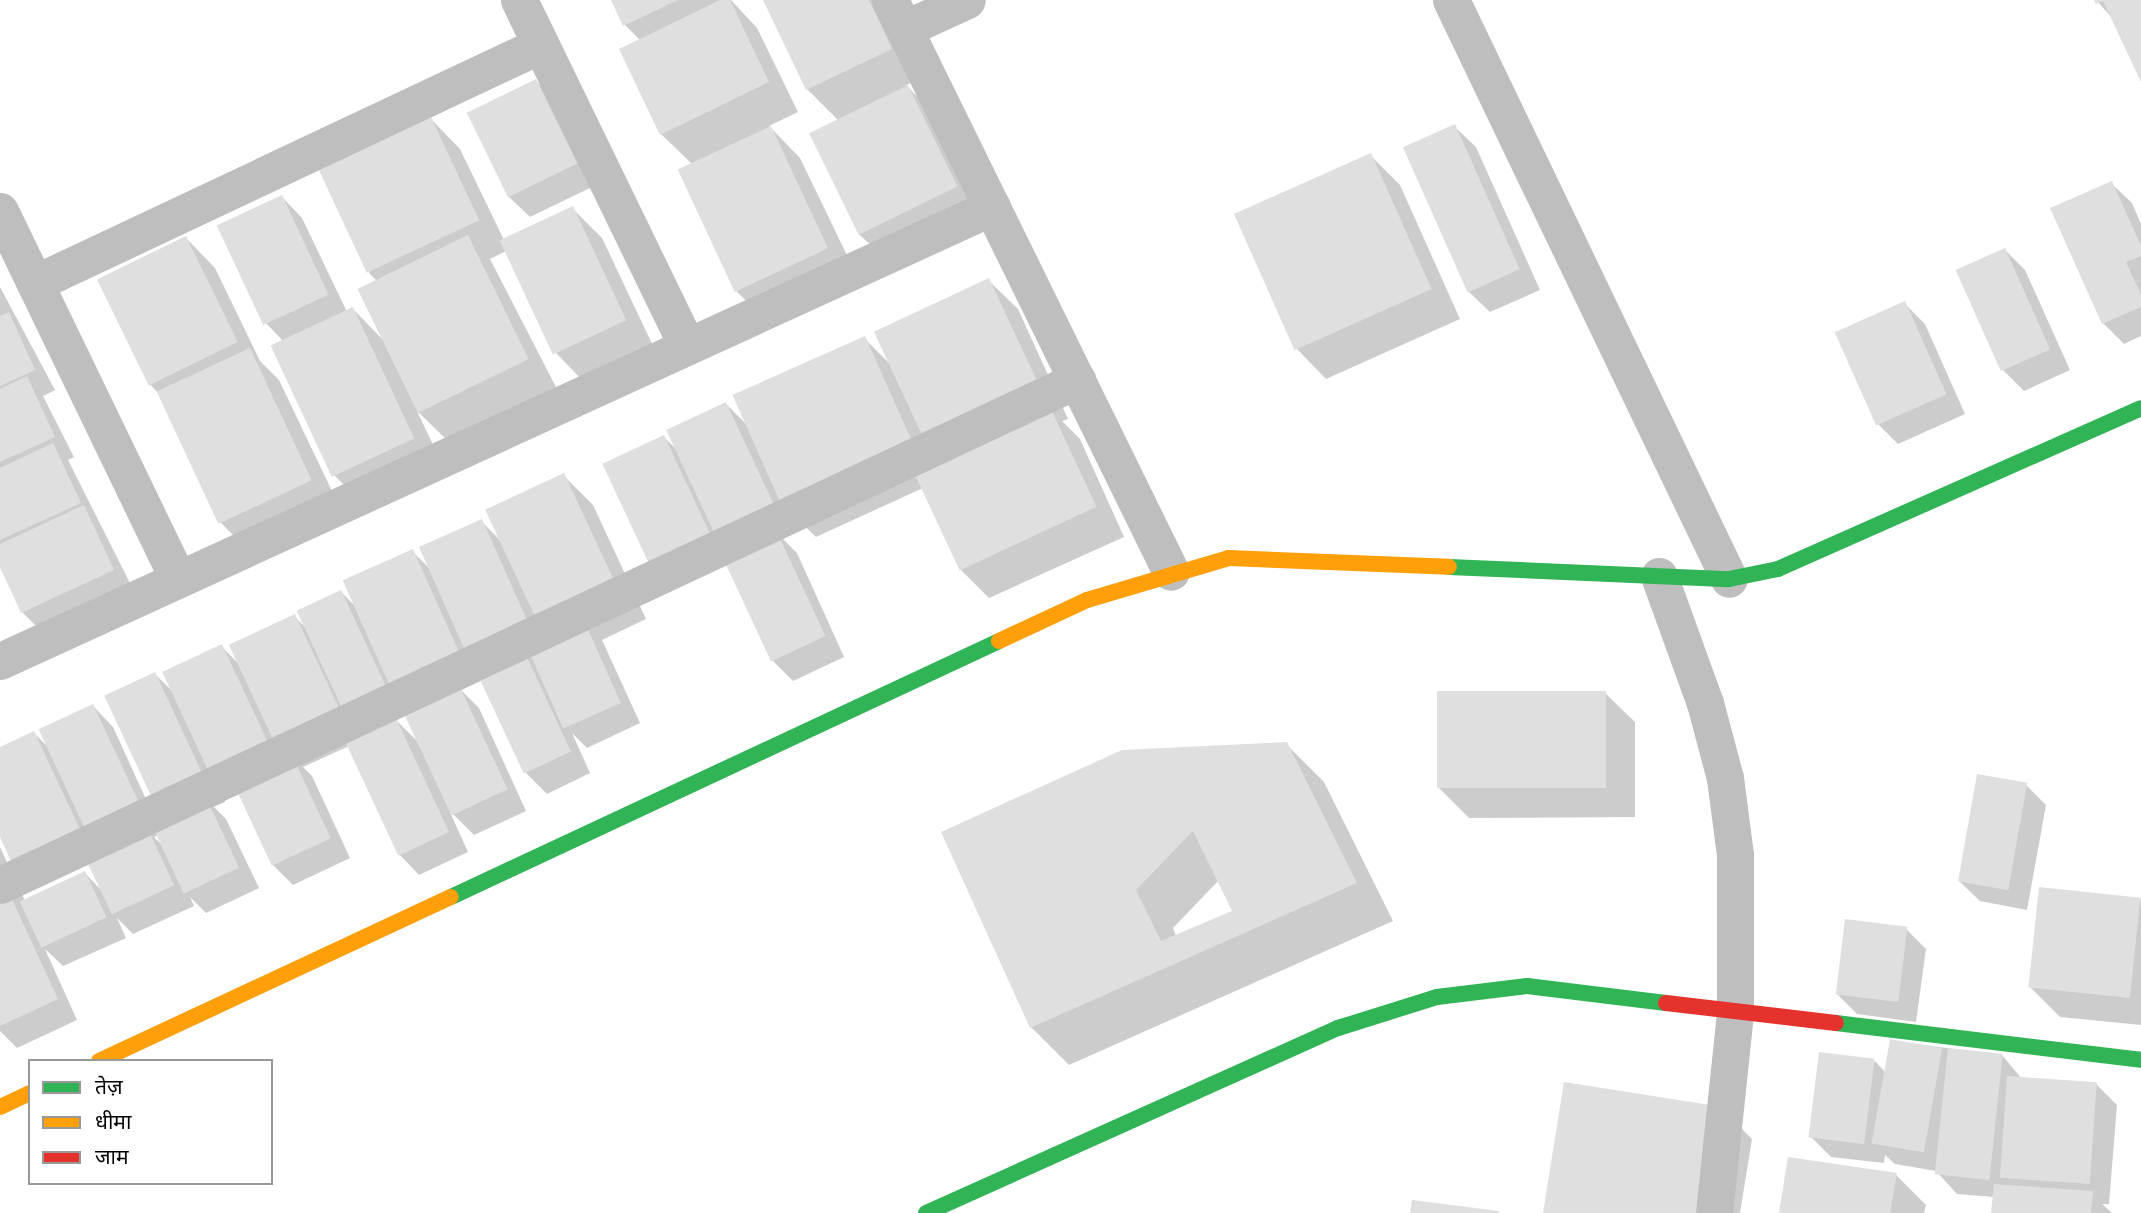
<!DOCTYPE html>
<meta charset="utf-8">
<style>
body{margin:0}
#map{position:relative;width:2141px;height:1213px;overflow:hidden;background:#fff;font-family:Manrope,"Noto Sans Devanagari",sans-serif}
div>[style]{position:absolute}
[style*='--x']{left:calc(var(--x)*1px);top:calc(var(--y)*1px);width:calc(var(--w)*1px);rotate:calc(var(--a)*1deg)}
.shadow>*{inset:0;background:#0003}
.building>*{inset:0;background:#dfdfdf;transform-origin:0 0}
.street>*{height:37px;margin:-18.5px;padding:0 18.5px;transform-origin:18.5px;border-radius:18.5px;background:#bebebe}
.fast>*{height:16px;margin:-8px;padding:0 8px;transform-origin:8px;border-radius:8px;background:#30b455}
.slow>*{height:16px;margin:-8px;padding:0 8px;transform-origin:8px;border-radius:8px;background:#ff9f0a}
.jam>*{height:16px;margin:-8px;padding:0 8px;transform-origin:8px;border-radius:8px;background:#e5322d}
span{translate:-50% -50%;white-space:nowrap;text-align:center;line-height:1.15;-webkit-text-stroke:7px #fff;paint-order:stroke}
.legend{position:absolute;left:28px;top:1059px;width:245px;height:126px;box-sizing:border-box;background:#fff;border:2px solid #999;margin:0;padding:9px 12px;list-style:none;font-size:21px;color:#000}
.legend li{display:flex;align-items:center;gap:14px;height:35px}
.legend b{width:35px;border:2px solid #999}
</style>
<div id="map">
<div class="shadow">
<div style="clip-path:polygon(613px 0,731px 0,757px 28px,798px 112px,769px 126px,800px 158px,858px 278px,767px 321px,737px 292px,693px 165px,661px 134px,640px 40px,625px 25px)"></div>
<div style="clip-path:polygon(765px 0,883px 0,920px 79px,906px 85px,937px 117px,985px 217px,889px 263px,859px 234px,838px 120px,807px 89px)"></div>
<div style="clip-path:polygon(2096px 0,2141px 0,2141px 77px,2114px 20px)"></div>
<div style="clip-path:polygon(536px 81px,556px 102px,596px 185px,530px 217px,509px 197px)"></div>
<div style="clip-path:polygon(431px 119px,460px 149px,504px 240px,572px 208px,602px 238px,655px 350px,585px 383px,556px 353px,506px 251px,490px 259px,557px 389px,448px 441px,417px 411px,444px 468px,365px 506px,335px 476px,284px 342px,266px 323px,282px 197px,302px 218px,347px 312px,353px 309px,382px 339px,377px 281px,369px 273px)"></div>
<div style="clip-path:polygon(1455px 127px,1476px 147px,1540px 290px,1490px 312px,1469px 292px)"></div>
<div style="clip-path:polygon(1370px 155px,1400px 185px,1460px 319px,1326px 379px,1297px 349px)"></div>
<div style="clip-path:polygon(2111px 183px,2132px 203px,2141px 224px,2141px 336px,2124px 344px,2103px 323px)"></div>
<div style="clip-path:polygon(186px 238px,215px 268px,260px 361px,279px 380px,341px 510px,251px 553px,221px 523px,159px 394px,149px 383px)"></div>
<div style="clip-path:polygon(2005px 250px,2025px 270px,2070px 370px,2024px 391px,2003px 370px,1958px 271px)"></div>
<div style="clip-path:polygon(evenodd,988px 280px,1018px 309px,1068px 419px,1062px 421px,1080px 439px,1124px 537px,989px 598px,960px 569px,923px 488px,816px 537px,783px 505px,782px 538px,797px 553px,844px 657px,793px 681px,772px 660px,727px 563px,673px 588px,664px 437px,677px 450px,726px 404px,749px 427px,864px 338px,892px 366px,988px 280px,923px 430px,948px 456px,937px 461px,923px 430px)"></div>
<div style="clip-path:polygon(0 287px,55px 390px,43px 396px,74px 457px,68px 460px,134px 591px,43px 633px,22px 612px,0 567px)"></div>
<div style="clip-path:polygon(1904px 303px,1925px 324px,1965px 414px,1898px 444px,1877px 423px)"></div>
<div style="clip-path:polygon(evenodd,563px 475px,593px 505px,646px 619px,602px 640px,640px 723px,587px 748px,572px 733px,590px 773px,547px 794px,526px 773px,483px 680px,461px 690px,479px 708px,526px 811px,474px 835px,449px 810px,468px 852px,419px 875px,399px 854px,349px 746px,303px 767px,312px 776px,350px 858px,293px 885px,273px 865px,240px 794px,234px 796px,213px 776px,225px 802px,214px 807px,226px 819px,259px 888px,206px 913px,190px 897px,194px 906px,133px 934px,117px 918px,126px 938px,63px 966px,45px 949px,77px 1020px,17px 1048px,0 1031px,0 847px,25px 901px,85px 873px,100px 889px,89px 863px,0 833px,0 749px,34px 733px,49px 748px,93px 706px,113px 727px,156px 821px,155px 674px,174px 693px,221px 646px,239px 664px,294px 616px,306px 628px,341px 592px,357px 608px,412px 551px,430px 569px,481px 521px,501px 541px,563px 475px,406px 714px,419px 743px,395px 719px,406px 714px,563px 475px,159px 835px,163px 846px,154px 837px,159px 835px)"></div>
<div style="clip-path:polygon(1605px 693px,1635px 722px,1635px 817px,1469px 818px,1439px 788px)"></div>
<div style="clip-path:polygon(evenodd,1286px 744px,1324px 782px,1393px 921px,1069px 1065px,1031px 1027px,944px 833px,1286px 744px,1219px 880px,1235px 912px,1176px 936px,1173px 928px,1219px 880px)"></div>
<div style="clip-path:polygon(2026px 785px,2046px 805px,2027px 910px,1980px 901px,1959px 881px)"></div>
<div style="clip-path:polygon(2141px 899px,2141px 1025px,2060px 1017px,2030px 987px)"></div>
<div style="clip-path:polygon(1906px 929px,1926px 949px,1916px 1022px,1857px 1014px,1837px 994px)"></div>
<div style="clip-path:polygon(1892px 1041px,2002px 1055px,2022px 1079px,2096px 1084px,2117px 1105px,2109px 1204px,2102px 1204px,2112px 1213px,1993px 1213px,1994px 1197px,1957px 1194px,1936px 1171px,1895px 1164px,1885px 1155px,1884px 1163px,1831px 1157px,1810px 1136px,1875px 1061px,1886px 1073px)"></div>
<div style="clip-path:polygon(1722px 1109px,1752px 1139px,1740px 1213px,1545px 1213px)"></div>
<div style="clip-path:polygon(1896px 1175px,1926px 1205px,1924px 1213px,1781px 1213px)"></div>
</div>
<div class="building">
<div style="clip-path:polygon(611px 0,678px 0,623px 26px)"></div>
<div style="clip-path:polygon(720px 0,730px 0,769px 82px,660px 135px,619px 49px)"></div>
<div style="clip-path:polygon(763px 0,869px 0,892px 49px,806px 90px)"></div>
<div style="clip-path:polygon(2094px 0,2141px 0,2141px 82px,2103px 1px,2096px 4px)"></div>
<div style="left:536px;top:79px;width:94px;height:77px;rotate:64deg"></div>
<div style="left:908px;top:85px;width:113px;height:110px;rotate:64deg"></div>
<div style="left:431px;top:117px;width:114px;height:124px;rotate:65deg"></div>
<div style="left:1455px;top:124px;width:159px;height:57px;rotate:66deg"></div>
<div style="left:771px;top:126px;width:135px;height:103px;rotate:65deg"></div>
<div style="left:1371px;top:153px;width:149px;height:150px;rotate:66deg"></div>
<div style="clip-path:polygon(2112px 181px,2141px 246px,2141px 256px,2126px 262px,2141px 295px,2141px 307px,2102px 324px,2050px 208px)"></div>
<div style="left:282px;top:195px;width:110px;height:72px;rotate:65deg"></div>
<div style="left:573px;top:206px;width:126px;height:81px;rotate:65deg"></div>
<div style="left:468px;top:235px;width:138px;height:123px;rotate:64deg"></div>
<div style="left:186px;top:236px;width:118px;height:99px;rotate:64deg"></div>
<div style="left:2005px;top:248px;width:111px;height:54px;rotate:66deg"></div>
<div style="left:989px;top:278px;width:122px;height:127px;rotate:65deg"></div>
<div style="left:1905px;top:301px;width:102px;height:77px;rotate:66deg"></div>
<div style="left:353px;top:307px;width:145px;height:91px;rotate:65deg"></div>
<div style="clip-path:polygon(9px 312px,35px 370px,0 386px,0 316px)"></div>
<div style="left:865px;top:336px;width:123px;height:145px;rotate:66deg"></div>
<div style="left:250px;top:348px;width:146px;height:103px;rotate:65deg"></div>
<div style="clip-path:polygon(27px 376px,55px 437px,0 462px,0 389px)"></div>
<div style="left:726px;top:402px;width:120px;height:66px;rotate:65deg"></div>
<div style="left:1050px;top:407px;width:110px;height:151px;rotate:65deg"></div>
<div style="left:664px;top:435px;width:115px;height:68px;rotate:65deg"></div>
<div style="clip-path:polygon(53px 443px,81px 503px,0 540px,0 468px)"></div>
<div style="left:564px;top:473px;width:128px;height:87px;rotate:65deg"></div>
<div style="clip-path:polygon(84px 505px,114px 570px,21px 613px,0 567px,0 544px)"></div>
<div style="left:482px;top:519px;width:121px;height:69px;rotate:66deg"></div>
<div style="left:776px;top:530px;width:117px;height:60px;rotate:65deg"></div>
<div style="left:413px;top:549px;width:121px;height:77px;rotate:66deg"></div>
<div style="left:341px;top:590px;width:112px;height:49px;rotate:65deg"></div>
<div style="left:295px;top:614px;width:115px;height:73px;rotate:65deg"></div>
<div style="left:583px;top:618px;width:93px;height:63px;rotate:66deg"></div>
<div style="left:222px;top:644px;width:117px;height:66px;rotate:65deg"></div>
<div style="left:524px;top:651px;width:111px;height:52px;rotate:65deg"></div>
<div style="left:155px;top:672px;width:121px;height:56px;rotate:65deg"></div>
<div style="left:459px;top:685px;width:115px;height:62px;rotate:65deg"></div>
<div style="left:1606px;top:691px;width:97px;height:169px;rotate:90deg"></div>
<div style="left:93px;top:704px;width:120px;height:60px;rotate:65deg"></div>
<div style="left:395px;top:716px;width:128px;height:56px;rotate:65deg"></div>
<div style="clip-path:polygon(34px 731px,83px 836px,14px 868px,0 837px,0 747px)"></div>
<div style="clip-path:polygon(evenodd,1287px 742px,1357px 883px,1030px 1028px,941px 832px,1122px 750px,1287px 742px,1193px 831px,1232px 911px,1161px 941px,1136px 890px,1193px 831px)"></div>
<div style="left:291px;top:753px;width:94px;height:65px;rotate:65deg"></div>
<div style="left:1977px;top:774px;width:51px;height:109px;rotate:10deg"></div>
<div style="left:206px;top:797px;width:78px;height:61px;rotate:65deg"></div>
<div style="left:148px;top:829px;width:62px;height:69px;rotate:65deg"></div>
<div style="left:85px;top:871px;width:51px;height:72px;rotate:65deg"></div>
<div style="left:2039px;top:887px;width:102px;height:101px;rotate:6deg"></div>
<div style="clip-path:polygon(9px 893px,58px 999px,0 1026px,0 897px)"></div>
<div style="left:1845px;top:919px;width:63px;height:76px;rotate:7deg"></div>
<div style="left:1890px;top:1039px;width:53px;height:106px;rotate:10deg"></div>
<div style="left:1948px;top:1048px;width:55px;height:127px;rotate:6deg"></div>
<div style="left:1819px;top:1052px;width:56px;height:86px;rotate:7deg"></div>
<div style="left:2007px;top:1076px;width:90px;height:102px;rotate:4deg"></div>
<div style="clip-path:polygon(1564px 1082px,1723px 1107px,1706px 1213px,1543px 1213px)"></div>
<div style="clip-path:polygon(1788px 1157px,1897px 1173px,1890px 1213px,1779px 1213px)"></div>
<div style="clip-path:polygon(1994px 1184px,2093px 1191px,2091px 1213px,1991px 1213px)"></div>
<div style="clip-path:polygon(1412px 1200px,1499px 1211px,1499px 1213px,1410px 1213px)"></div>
</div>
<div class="street">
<div style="--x:519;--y:0;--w:385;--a:64.1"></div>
<div style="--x:890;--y:0;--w:637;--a:63.84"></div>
<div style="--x:1451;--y:0;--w:642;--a:64.35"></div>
<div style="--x:904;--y:29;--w:69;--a:-24.7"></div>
<div style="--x:0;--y:211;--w:409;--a:64.2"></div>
<div style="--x:35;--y:283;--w:558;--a:-25.23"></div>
<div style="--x:1659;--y:576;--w:135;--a:70.1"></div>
<div style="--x:1705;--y:703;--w:78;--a:75.1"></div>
<div style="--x:1725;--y:778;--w:78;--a:82.6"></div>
<div style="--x:1735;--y:855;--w:158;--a:90"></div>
<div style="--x:1735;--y:1013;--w:201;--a:96"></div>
<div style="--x:0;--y:661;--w:1091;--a:-24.59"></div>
<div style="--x:0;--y:885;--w:1190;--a:-25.12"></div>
</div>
<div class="fast">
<div style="--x:1449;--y:567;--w:280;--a:2.5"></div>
<div style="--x:1729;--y:579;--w:50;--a:-11.5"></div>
<div style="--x:1778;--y:569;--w:397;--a:-23.9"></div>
<div style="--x:451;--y:897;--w:605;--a:-25.04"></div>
<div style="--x:1836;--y:1023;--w:307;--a:6.9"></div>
<div style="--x:926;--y:1213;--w:452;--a:-24.2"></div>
<div style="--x:1338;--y:1028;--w:104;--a:-17.4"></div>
<div style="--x:1437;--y:997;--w:91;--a:-7"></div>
<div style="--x:1527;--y:986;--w:140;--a:7"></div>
</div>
<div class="slow">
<div style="--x:999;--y:641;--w:97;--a:-25"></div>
<div style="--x:1087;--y:600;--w:148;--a:-16.5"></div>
<div style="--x:1229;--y:558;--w:220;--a:2.3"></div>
<div style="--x:99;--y:1061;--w:388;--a:-25"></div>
<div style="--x:0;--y:1107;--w:33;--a:-25"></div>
</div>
<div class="jam">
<div style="--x:1666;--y:1003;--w:171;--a:6.7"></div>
</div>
<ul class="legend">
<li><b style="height:9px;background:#30b455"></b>तेज़</li>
<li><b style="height:9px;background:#ff9f0a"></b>धीमा</li>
<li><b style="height:9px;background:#e5322d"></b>जाम</li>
</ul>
</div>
